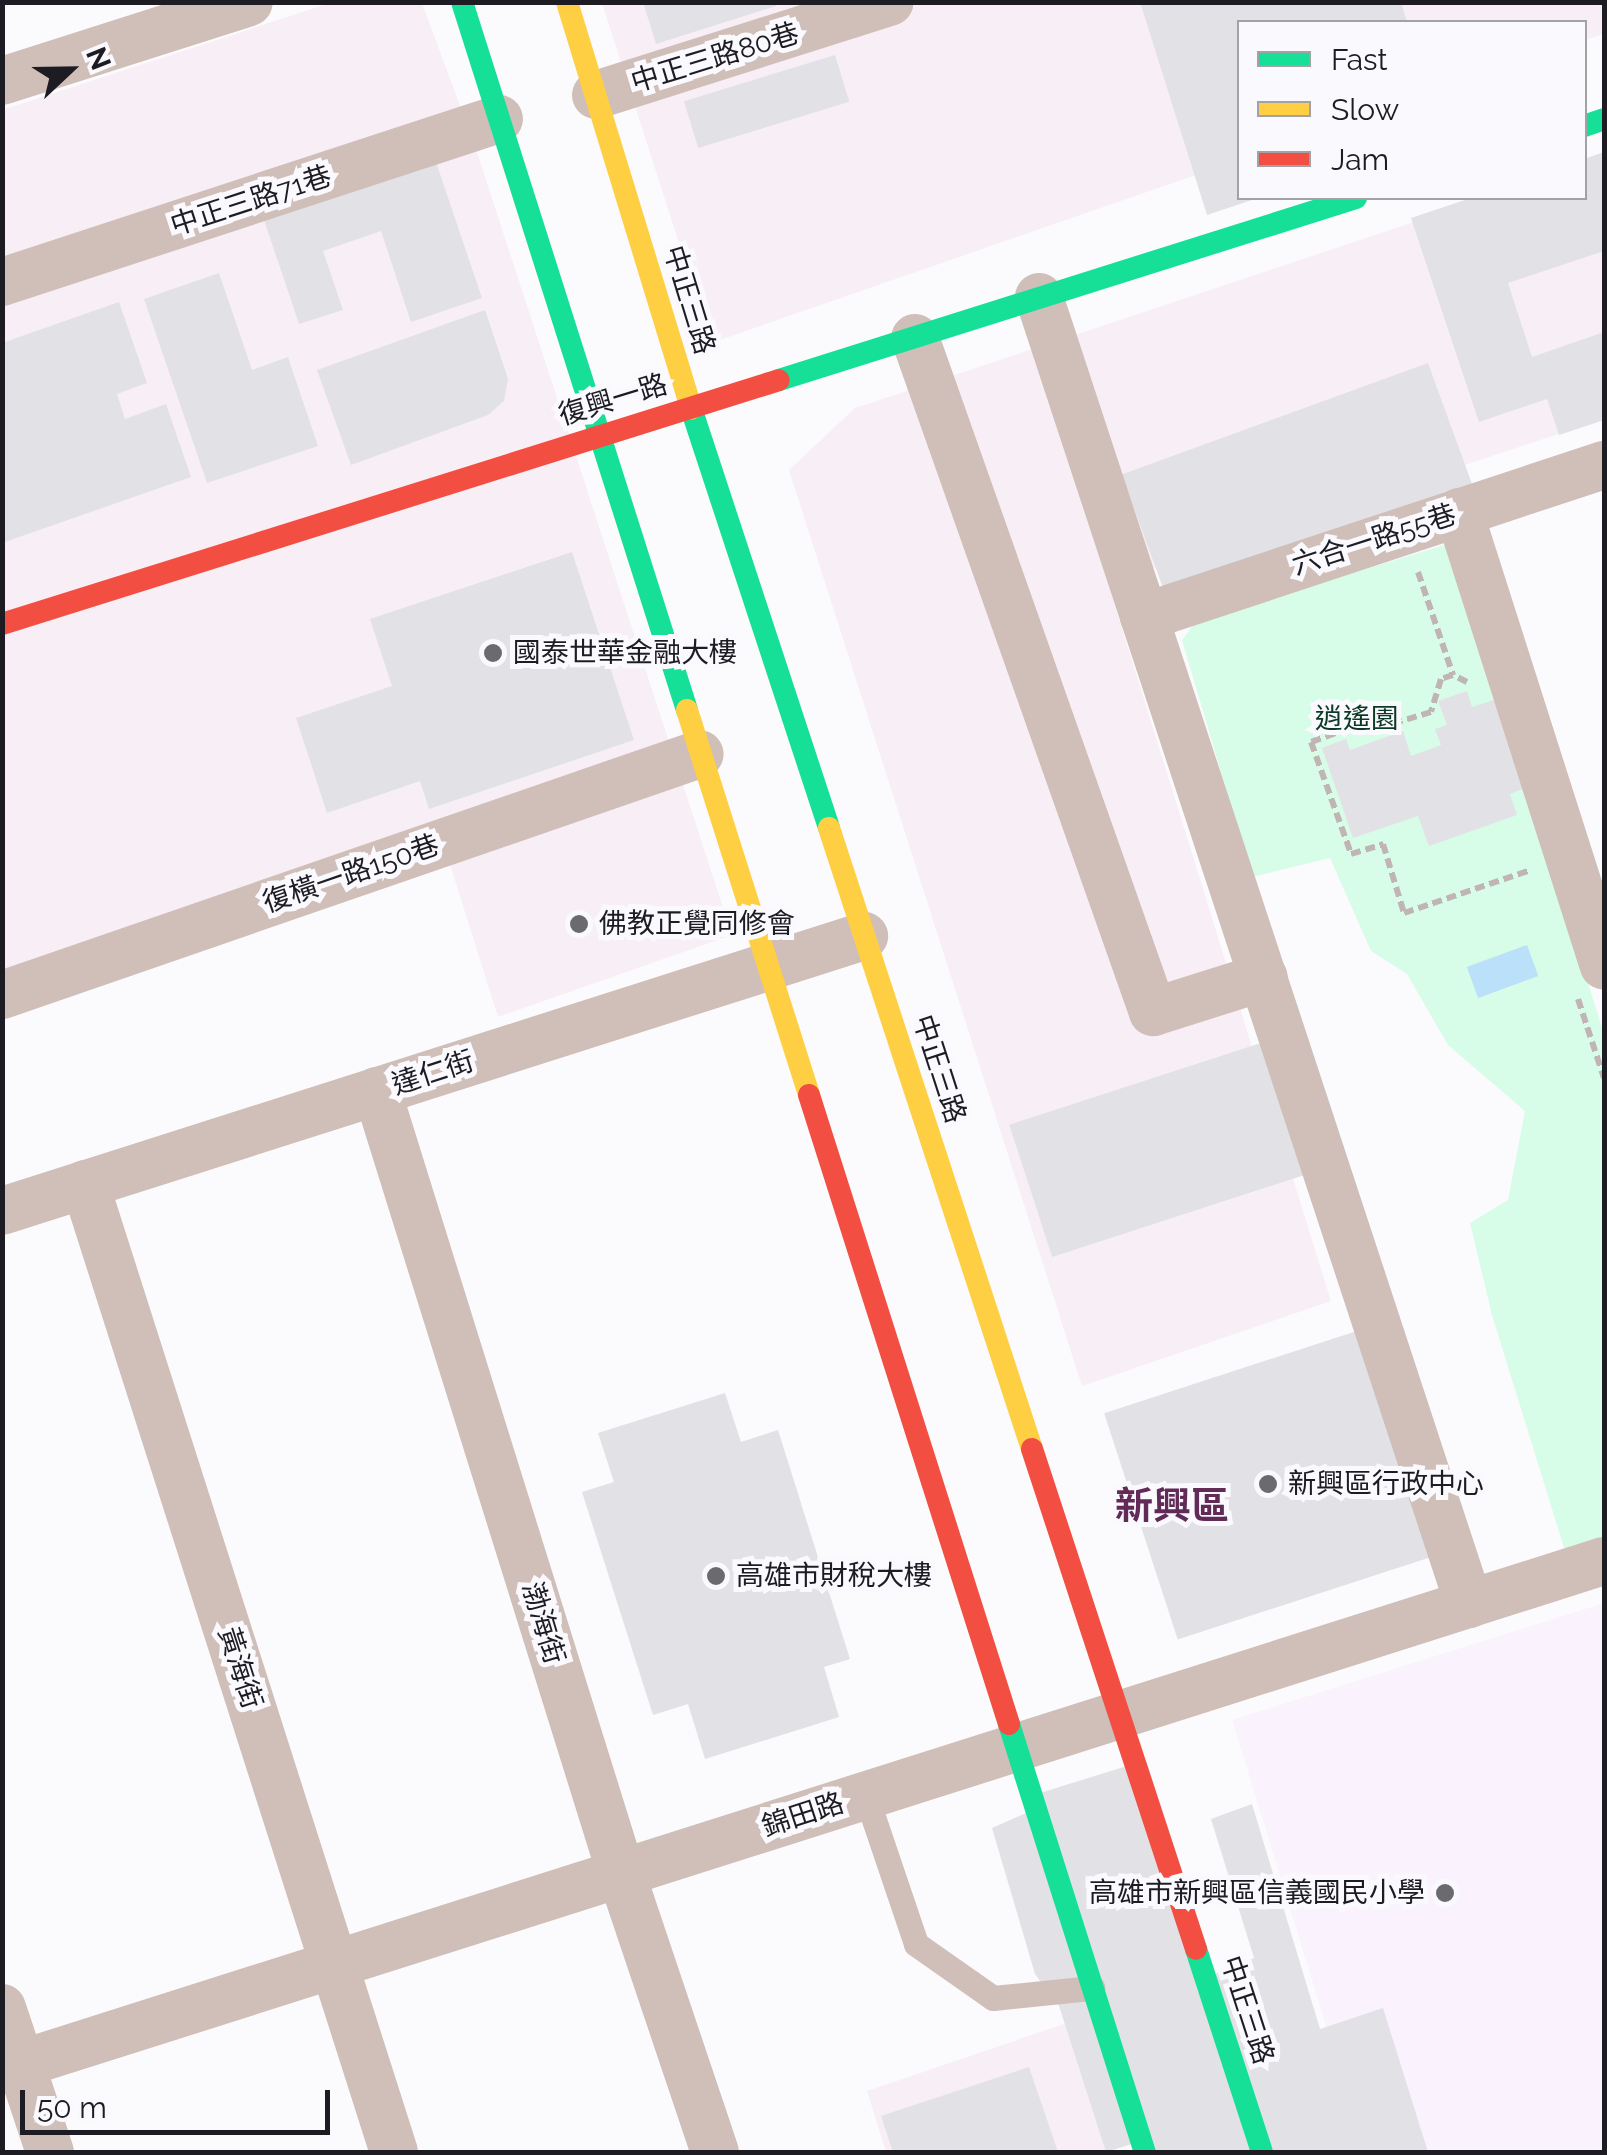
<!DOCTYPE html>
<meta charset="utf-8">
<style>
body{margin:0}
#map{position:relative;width:1607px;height:2155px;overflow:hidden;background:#fbfbfd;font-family:Raleway,"Noto Sans TC",sans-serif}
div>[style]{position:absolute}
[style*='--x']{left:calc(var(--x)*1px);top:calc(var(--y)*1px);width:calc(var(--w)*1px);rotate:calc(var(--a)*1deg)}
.commercial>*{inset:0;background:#f8eef5}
.education>*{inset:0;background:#faf2fd}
.green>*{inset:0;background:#d7fce8}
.water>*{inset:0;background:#bbe0f9;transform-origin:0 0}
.building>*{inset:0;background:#e2e2e6;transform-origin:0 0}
.path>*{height:6px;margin-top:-3px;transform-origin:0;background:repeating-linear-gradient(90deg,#c0b5b2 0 10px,transparent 0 15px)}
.lane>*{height:25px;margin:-12.5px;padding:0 12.5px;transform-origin:12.5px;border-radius:12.5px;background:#d0beb8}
.street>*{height:48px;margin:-24px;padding:0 24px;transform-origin:24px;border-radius:24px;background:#d0beb8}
.fast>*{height:22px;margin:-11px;padding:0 11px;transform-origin:11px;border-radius:11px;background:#16e098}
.slow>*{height:22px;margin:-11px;padding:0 11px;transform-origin:11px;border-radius:11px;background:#ffcf43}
.jam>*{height:22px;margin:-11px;padding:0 11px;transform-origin:11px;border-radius:11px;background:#f24e42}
.dots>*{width:28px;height:28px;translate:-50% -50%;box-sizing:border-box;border:5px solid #fafafe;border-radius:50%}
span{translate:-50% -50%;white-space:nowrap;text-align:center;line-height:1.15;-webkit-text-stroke:10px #fafafe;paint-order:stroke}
.street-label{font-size:28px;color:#1d1c23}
.poi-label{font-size:28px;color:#1d1c23}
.left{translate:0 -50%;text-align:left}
.right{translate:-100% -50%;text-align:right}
.park-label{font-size:28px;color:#0b3924}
.district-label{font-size:38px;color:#612a57;font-weight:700}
.frame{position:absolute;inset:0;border:5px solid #1d1c23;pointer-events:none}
.legend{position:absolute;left:1237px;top:20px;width:350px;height:180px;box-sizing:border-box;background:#fafafe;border:2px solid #a2a1a6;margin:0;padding:12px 18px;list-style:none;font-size:30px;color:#1d1c23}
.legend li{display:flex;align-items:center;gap:20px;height:50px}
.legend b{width:50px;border:2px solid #a2a1a6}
.north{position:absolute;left:20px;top:20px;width:100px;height:100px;-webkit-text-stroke:8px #fafafe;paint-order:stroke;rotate:68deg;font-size:28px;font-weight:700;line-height:40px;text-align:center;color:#1d1c23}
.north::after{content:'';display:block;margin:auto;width:35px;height:45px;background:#1d1c23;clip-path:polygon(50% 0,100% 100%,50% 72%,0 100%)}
.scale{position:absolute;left:20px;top:2090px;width:310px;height:45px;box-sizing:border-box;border:5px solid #1d1c23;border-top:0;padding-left:12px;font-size:30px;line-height:35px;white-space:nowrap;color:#1d1c23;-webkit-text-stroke:8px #fafafe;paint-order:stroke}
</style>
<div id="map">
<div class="commercial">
<div style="clip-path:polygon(1604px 2px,1604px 34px,1585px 40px,1584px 22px,1240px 22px,1239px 160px,711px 343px,602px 3px)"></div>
<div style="clip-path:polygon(330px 3px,422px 3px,475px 146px,732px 935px,498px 1017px,437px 823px,3px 973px,2px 110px)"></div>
<div style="clip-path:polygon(1604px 158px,1604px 419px,1108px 583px,1331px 1301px,1082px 1386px,789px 470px,855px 408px,1486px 198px,1584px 198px,1585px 165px)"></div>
<div style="clip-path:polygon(1070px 2022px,1112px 2152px,886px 2152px,867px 2091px)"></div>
</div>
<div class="education">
<div style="clip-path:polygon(1604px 1603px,1604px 2152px,1365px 2152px,1232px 1720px)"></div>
</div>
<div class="green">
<div style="clip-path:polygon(1451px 543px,1604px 1034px,1604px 1538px,1565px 1551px,1492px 1315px,1470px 1223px,1508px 1200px,1525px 1111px,1448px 1045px,1407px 974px,1371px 951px,1330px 858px,1252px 877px,1182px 640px,1196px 621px)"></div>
</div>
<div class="water">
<div style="left:1527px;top:945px;width:33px;height:64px;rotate:70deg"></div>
</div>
<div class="building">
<div style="clip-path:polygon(643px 2px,775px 2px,776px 6px,656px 44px)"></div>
<div style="clip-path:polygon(1140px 2px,1401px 2px,1407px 22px,1240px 22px,1240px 198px,1258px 198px,1207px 215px)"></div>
<div style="left:835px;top:55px;width:49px;height:158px;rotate:73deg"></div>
<div style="clip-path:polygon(1604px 152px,1604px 251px,1508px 283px,1532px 357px,1604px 332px,1604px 420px,1559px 435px,1547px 399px,1479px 422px,1411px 218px,1471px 198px,1584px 198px,1584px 159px)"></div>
<div style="clip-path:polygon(434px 156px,482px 298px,411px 322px,381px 231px,323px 251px,343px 310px,299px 324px,262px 214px)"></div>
<div style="clip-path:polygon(219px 273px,252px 370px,288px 357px,318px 446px,207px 483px,144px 299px)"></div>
<div style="clip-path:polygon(119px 302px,147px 383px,117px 394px,125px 419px,166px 404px,191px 477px,2px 543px,2px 343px)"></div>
<div style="clip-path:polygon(485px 310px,508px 379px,504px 401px,488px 415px,351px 465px,317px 370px)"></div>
<div style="left:1428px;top:363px;width:132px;height:326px;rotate:70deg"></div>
<div style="clip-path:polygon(572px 552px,634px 740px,429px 809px,420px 781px,327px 813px,296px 718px,392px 686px,370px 619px)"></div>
<div style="clip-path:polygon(1467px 691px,1472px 707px,1499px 698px,1530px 786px,1510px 794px,1517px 815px,1429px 846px,1418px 816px,1353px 838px,1322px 748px,1346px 739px,1350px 750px,1403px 731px,1411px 756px,1441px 745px,1435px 729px,1447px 725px,1438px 701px)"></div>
<div style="left:1267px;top:1041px;width:139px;height:271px;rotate:72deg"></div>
<div style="left:1360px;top:1330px;width:238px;height:269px;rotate:72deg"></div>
<div style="clip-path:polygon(725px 1393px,741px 1442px,778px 1430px,850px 1659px,824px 1667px,839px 1717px,705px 1759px,688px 1704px,653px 1715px,582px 1492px,614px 1482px,598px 1433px)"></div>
<div style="clip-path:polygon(1146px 1760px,1215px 1974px,1254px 1958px,1211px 1819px,1252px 1804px,1320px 2029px,1383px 2008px,1428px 2152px,1153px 2152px,1148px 2139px,1106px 2152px,1059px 2006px,1035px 1974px,992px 1828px,1026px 1813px,1040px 1793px)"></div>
<div style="clip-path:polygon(1029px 2067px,1058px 2152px,893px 2152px,881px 2116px)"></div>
</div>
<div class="path">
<div style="--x:1418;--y:572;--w:109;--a:71.2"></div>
<div style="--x:1467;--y:682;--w:16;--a:-153"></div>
<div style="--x:1453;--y:675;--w:13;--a:162"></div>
<div style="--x:1441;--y:679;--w:34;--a:107"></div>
<div style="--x:1431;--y:712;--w:69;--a:163.1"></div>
<div style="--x:1365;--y:732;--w:9;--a:-103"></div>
<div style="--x:1363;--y:723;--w:55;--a:159.9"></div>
<div style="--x:1311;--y:742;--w:119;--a:70.3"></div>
<div style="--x:1351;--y:854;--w:34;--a:-17"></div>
<div style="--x:1383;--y:844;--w:72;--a:73.1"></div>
<div style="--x:1404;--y:913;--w:131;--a:-18.7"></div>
<div style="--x:1578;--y:999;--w:83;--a:71.8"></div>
</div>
<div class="lane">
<div style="--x:866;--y:1796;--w:156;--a:71.3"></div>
<div style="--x:916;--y:1944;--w:94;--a:35"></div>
<div style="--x:993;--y:1998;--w:100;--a:-5.8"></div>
</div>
<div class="street">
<div style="--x:2;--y:81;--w:259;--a:-17.7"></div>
<div style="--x:596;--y:95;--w:308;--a:-17.6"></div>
<div style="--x:2;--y:282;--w:523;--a:-18.16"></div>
<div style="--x:1039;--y:297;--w:1376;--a:71.79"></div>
<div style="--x:915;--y:338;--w:715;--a:70.55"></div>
<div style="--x:1153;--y:1012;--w:116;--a:-17.5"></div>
<div style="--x:1459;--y:512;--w:476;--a:72.3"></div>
<div style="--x:1144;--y:617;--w:484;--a:-18.3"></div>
<div style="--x:2;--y:995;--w:738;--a:-19.05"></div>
<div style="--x:377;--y:1091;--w:819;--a:72.67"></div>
<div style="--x:621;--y:1873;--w:294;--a:71.4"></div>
<div style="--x:85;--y:1184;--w:1016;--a:72.3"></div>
<div style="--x:2;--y:1211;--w:905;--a:-17.69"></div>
<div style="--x:2;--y:2008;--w:152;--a:71.6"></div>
<div style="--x:2;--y:2070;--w:1681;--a:-17.63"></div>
</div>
<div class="fast">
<div style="--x:462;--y:2;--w:743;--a:72.37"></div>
<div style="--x:1584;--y:126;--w:21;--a:-19"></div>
<div style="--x:779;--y:380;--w:605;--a:-17.51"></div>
<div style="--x:691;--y:408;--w:442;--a:71.8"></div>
<div style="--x:1009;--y:1724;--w:449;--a:72.4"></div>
<div style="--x:1196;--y:1949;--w:213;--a:72"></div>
</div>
<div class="slow">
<div style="--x:567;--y:2;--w:425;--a:73"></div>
<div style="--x:687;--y:710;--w:404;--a:72.4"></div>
<div style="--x:829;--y:828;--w:653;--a:71.9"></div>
</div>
<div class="jam">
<div style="--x:2;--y:624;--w:814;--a:-17.43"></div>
<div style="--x:809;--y:1095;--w:660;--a:72.36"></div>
<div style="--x:1032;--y:1449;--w:526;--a:71.84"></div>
</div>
<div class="dots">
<div style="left:493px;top:653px;background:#6b6a6f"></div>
<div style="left:579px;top:924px;background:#6b6a6f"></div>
<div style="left:1268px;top:1484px;background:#6b6a6f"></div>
<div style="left:716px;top:1576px;background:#6b6a6f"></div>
<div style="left:1445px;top:1893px;background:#6b6a6f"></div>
</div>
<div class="street-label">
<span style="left:715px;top:58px;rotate:-17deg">中正三路80巷</span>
<span style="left:251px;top:201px;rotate:-18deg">中正三路71巷</span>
<span style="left:689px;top:300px;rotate:73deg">中正三路</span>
<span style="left:613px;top:400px;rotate:-17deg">復興一路</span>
<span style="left:1374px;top:540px;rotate:-18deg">六合一路55巷</span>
<span style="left:351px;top:874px;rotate:-19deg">復橫一路150巷</span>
<span style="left:939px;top:1069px;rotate:72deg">中正三路</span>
<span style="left:433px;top:1073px;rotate:-18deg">達仁街</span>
<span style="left:543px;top:1623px;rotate:73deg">渤海街</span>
<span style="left:240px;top:1668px;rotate:72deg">黃海街</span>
<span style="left:803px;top:1815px;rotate:-18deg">錦田路</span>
<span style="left:1247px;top:2010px;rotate:72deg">中正三路</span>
</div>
<div class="poi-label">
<span class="left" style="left:513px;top:653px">國泰世華金融大樓</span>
<span class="left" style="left:599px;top:924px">佛教正覺同修會</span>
<span class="left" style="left:1288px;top:1484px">新興區行政中心</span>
<span class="left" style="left:736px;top:1576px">高雄市財稅大樓</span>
<span class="right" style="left:1425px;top:1893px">高雄市新興區信義國民小學</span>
</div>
<div class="park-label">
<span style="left:1357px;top:719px">逍遙園</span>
</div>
<div class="district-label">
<span style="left:1172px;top:1506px">新興區</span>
</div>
<div class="frame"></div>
<ul class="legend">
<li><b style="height:12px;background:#16e098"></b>Fast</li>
<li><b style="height:12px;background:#ffcf43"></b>Slow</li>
<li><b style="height:12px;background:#f24e42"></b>Jam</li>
</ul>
<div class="north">N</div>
<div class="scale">50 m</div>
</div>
